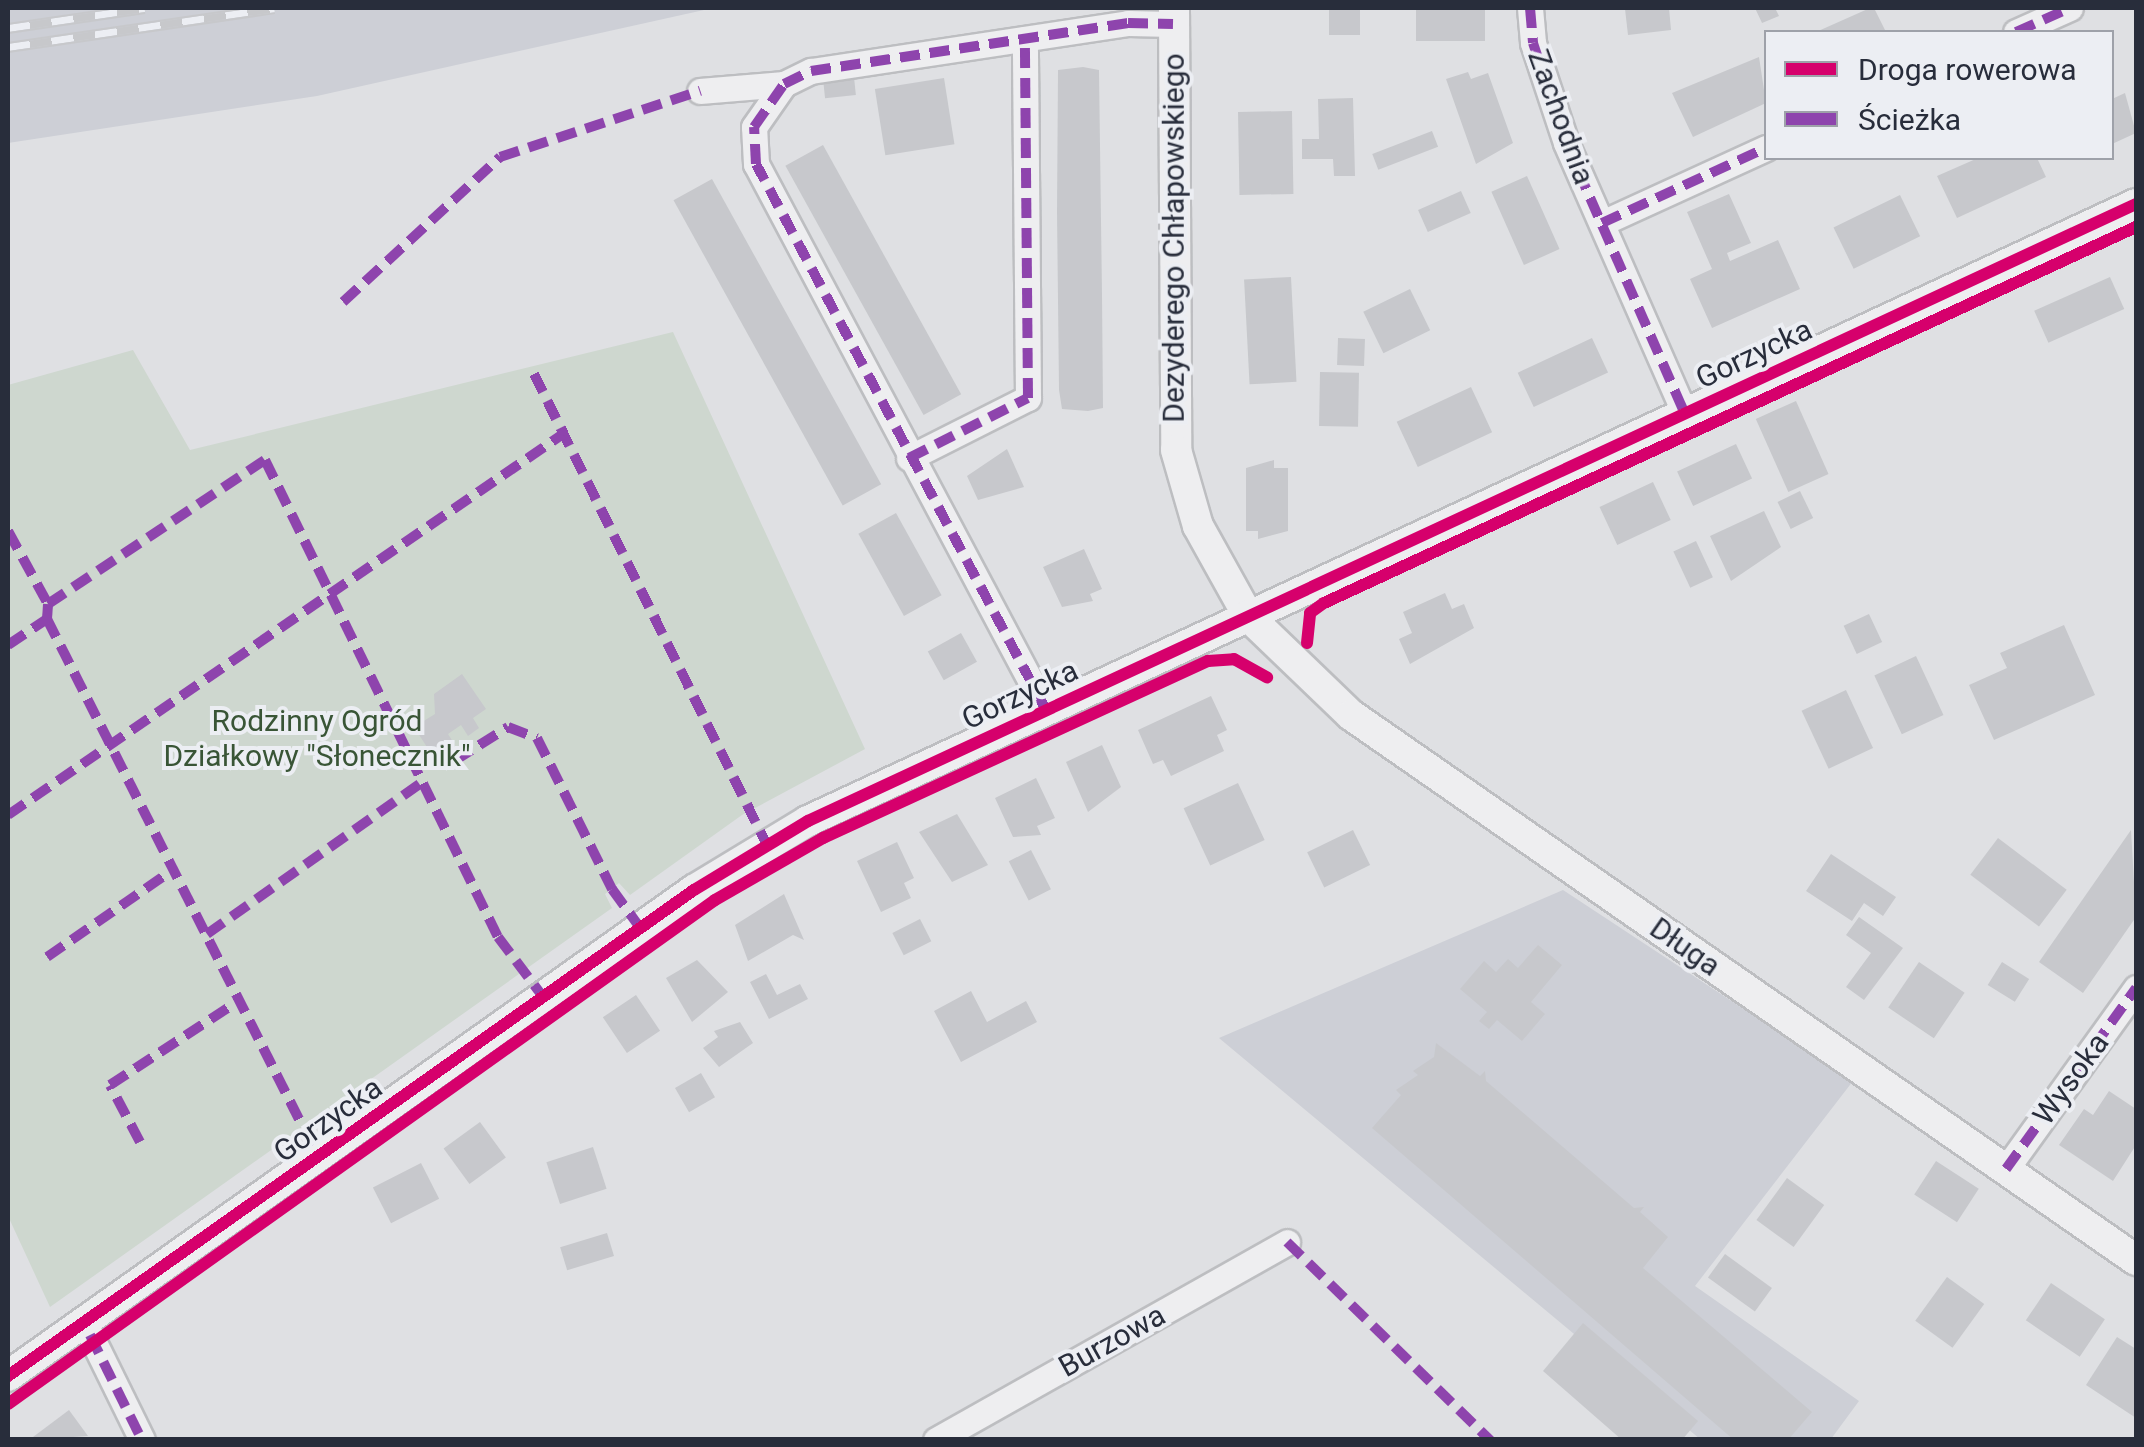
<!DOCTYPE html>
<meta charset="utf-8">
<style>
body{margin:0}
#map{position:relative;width:2144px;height:1447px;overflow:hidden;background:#dfe0e3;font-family:Roboto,sans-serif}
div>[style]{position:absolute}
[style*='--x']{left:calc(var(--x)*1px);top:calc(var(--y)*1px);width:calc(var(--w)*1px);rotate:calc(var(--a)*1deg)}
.built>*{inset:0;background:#cdcfd6}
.green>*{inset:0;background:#ced7cf}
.building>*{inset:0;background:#c7c8cc;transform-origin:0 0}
.roads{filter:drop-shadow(2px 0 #bdbec1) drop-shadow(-2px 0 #bdbec1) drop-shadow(0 2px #bdbec1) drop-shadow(0 -2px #bdbec1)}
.minor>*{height:25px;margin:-12.5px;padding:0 12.5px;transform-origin:12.5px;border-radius:12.5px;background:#eeeef0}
.tertiary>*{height:30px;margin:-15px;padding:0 15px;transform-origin:15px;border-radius:15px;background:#eeeef0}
.rail>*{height:11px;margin-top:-5.5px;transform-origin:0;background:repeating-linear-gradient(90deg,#eceef3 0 22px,#c7c8cb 0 44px);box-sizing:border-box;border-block:2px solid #c7c8cb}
.quiet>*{height:10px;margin-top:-5px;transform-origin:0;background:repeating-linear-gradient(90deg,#8e44ad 0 20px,transparent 0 30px)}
.cycleway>*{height:12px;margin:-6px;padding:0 6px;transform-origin:6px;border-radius:6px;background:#d6006c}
span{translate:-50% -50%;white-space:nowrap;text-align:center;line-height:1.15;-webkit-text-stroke:8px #eceef3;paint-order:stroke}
.street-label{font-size:30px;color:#282d3b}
.park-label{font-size:30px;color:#395536}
.frame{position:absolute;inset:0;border:10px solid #282d3b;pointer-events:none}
.legend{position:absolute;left:1764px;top:30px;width:350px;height:130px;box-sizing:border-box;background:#eceef3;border:2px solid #9ea1a9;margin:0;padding:12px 18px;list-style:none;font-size:30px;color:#282d3b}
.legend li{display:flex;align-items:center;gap:20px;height:50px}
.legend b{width:50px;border:2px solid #9ea1a9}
</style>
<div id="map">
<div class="built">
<div style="clip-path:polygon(8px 8px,713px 8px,317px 96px,8px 143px)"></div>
<div style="clip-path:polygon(1563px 890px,1853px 1081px,1695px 1286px,1859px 1401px,1831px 1439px,1700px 1439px,1219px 1038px)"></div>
</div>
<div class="green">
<div style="clip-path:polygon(673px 332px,865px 749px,742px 815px,630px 895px,619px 883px,605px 894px,612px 908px,50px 1307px,8px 1216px,8px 385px,133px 350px,190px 450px)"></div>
</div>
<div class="building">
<div style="left:1329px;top:8px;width:31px;height:27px"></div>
<div style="left:1416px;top:8px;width:69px;height:33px"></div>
<div style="clip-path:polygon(1669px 8px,1671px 30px,1628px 35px,1625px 9px)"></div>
<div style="clip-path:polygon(1755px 8px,1775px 8px,1779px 16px,1762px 23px)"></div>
<div style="clip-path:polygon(1874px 8px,1886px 32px,1816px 32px,1870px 8px)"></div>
<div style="clip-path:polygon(1759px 57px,1766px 103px,1693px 137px,1672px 93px)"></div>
<div style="clip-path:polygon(1083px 67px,1099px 70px,1102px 294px,1103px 408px,1088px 411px,1062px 409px,1059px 390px,1057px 212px,1058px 70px)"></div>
<div style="clip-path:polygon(1468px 72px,1471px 79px,1488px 73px,1513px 143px,1476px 164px,1446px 79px)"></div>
<div style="left:854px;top:77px;width:18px;height:31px;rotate:84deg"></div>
<div style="left:944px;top:78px;width:67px;height:70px;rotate:81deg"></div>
<div style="clip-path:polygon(2125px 93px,2136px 133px,2112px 144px,2112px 99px)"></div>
<div style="clip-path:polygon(1353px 98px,1355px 176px,1334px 176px,1333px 159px,1302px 159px,1302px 139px,1319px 139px,1318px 99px)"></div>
<div style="left:1292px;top:111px;width:83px;height:54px;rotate:89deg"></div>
<div style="left:1432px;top:131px;width:17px;height:64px;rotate:69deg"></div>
<div style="left:823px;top:145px;width:285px;height:43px;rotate:61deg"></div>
<div style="clip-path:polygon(1978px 158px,2037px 158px,2046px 177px,1957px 218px,1937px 176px)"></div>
<div style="left:1527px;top:176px;width:80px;height:39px;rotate:66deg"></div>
<div style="left:712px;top:179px;width:349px;height:44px;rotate:61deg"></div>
<div style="left:1461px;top:191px;width:24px;height:47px;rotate:66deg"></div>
<div style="clip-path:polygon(1729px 194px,1751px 243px,1727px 253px,1730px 261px,1778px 240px,1800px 289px,1712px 328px,1690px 279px,1712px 269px,1687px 212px)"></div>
<div style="left:1900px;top:195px;width:46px;height:74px;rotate:64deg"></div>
<div style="left:1291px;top:277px;width:105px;height:47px;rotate:87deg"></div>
<div style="left:2110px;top:277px;width:35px;height:83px;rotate:66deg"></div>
<div style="left:1410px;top:289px;width:46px;height:52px;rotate:64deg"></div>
<div style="left:1338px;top:338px;width:27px;height:27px;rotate:2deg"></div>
<div style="left:1592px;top:338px;width:38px;height:82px;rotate:65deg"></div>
<div style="left:1320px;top:372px;width:39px;height:54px;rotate:1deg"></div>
<div style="left:1471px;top:387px;width:50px;height:82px;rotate:65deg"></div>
<div style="left:1796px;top:401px;width:80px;height:44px;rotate:66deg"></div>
<div style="left:1736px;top:444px;width:38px;height:65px;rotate:65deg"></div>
<div style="clip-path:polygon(1007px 449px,1024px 487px,978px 500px,967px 476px)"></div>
<div style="clip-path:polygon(1274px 460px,1274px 468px,1288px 468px,1288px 531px,1258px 539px,1258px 531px,1246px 531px,1246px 468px)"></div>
<div style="left:1653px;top:482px;width:42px;height:59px;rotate:65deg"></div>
<div style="left:1800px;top:491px;width:30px;height:25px;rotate:64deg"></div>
<div style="clip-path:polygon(1764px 511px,1781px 547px,1731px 581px,1710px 536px)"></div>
<div style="left:896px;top:513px;width:94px;height:43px;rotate:61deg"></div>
<div style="left:1696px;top:541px;width:40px;height:25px;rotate:65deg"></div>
<div style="clip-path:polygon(1084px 549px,1102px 589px,1090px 594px,1093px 601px,1062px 607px,1043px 567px)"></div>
<div style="clip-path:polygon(1445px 593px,1452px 609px,1464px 604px,1474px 628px,1410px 664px,1399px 639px,1412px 633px,1403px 612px)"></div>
<div style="left:1869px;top:614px;width:31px;height:28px;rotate:65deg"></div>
<div style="clip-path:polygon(2064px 625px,2095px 695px,1994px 740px,1969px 685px,2007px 668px,2000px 653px)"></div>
<div style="left:961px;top:633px;width:33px;height:38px;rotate:61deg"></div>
<div style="left:1916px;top:656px;width:65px;height:46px;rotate:65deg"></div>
<div style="clip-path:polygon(462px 674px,486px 709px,473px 718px,479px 728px,468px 736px,461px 725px,448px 734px,455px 745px,434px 758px,414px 727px,435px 714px,434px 694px)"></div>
<div style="left:1846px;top:690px;width:64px;height:49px;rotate:65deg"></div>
<div style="clip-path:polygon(1211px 696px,1227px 730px,1217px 735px,1224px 751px,1171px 776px,1163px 760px,1153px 764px,1138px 730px)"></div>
<div style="clip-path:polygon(1102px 745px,1121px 787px,1088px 812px,1066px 762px)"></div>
<div style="clip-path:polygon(1036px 778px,1055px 818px,1037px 826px,1041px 835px,1013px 837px,995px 798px)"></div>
<div style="left:1238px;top:783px;width:63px;height:60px;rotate:65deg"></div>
<div style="clip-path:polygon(957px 814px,988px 865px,952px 882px,919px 832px)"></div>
<div style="left:1353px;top:830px;width:39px;height:51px;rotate:64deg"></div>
<div style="clip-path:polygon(2131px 830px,2136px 917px,2083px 993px,2039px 962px)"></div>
<div style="left:1998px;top:838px;width:86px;height:46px;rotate:37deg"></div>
<div style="clip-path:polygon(897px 842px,914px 878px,904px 883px,911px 898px,881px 912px,857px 861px)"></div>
<div style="left:1031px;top:850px;width:44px;height:25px;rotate:63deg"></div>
<div style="clip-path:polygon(1831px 854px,1896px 897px,1883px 916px,1864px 903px,1852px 921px,1806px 891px)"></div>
<div style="clip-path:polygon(784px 894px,804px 940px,793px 935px,748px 961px,735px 925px)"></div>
<div style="clip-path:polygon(1859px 917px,1903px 948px,1864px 1000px,1846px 987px,1871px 953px,1846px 935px)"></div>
<div style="left:920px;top:919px;width:25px;height:31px;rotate:63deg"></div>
<div style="clip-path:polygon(1538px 945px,1562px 965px,1531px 1002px,1545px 1014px,1522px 1041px,1497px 1020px,1489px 1029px,1479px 1021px,1487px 1012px,1460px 989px,1484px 961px,1496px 972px,1508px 959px,1518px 968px)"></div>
<div style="clip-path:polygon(697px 960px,728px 992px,692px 1022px,666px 978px)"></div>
<div style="left:1919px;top:962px;width:55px;height:55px;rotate:34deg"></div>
<div style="left:2002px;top:962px;width:32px;height:27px;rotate:32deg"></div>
<div style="clip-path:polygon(766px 974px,777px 995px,800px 984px,808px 999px,769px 1019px,750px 982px)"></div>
<div style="clip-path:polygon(971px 991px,987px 1022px,1026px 1001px,1037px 1022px,961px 1062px,934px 1011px)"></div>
<div style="left:636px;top:995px;width:43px;height:40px;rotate:56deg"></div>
<div style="clip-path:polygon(740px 1022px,753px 1043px,719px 1067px,703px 1048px,718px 1037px,714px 1031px)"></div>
<div style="clip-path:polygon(1436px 1043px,1480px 1076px,1485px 1071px,1486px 1081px,1634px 1208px,1644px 1207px,1640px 1212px,1668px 1237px,1643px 1268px,1812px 1412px,1788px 1440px,1734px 1440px,1372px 1128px,1401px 1095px,1396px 1090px,1418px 1075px,1413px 1071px,1434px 1057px)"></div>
<div style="left:701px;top:1073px;width:28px;height:30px;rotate:60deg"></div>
<div style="clip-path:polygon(2109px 1091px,2136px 1109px,2136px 1145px,2113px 1181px,2059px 1145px,2084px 1109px,2093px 1115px)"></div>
<div style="left:480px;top:1122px;width:44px;height:45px;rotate:54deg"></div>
<div style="left:593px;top:1147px;width:44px;height:49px;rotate:72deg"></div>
<div style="left:1936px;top:1161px;width:51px;height:40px;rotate:33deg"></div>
<div style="left:421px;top:1163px;width:40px;height:54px;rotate:63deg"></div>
<div style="left:1787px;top:1178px;width:46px;height:52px;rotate:36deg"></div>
<div style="left:607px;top:1233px;width:24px;height:49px;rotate:73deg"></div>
<div style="left:1725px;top:1254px;width:58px;height:29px;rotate:36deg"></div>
<div style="left:1947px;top:1277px;width:46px;height:54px;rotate:36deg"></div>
<div style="left:2051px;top:1283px;width:65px;height:45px;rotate:34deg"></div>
<div style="clip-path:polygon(1583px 1323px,1698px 1421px,1682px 1440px,1622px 1440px,1543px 1371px)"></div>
<div style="clip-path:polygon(2117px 1337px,2136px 1349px,2136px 1418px,2086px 1385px)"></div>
<div style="clip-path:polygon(69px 1410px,88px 1436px,29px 1440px)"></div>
</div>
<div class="roads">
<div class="minor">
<div style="--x:1530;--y:8;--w:35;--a:85"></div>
<div style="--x:1533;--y:43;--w:105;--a:71.7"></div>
<div style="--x:1566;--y:143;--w:296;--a:66.3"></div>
<div style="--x:2016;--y:32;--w:59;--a:-24"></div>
<div style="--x:700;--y:91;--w:84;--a:-4.8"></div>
<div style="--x:1602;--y:223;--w:180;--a:-24.6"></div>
<div style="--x:909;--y:458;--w:133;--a:-26.8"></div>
<div style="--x:1028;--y:398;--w:359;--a:-90.5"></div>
<div style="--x:1046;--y:710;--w:618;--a:-117.97"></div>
<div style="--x:756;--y:164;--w:37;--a:-93"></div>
<div style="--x:754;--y:127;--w:52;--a:-55.1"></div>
<div style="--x:784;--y:84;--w:30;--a:-26"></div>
<div style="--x:811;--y:71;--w:321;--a:-8.6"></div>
<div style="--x:1128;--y:23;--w:45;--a:1.3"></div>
<div style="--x:2006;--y:1169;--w:223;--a:-54.3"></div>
<div style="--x:84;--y:1322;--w:131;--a:63.8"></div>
<div style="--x:936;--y:1440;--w:403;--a:-29.4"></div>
</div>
<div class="tertiary">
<div style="--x:1174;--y:8;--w:442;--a:89.7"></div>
<div style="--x:1176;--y:450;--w:79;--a:73.9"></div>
<div style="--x:1198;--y:526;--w:103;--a:60.9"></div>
<div style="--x:1248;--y:616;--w:143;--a:43.9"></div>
<div style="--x:1351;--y:715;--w:956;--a:34.77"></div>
<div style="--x:8;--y:1376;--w:841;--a:-35.32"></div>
<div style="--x:694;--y:890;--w:133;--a:-31.2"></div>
<div style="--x:808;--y:821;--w:1464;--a:-24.92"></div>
</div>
</div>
<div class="rail">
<div style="--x:8;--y:28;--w:138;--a:-8.3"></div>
<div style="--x:8;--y:47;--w:269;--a:-8.3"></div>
</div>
<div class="quiet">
<div style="--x:1530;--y:8;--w:35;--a:85"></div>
<div style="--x:1533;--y:43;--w:105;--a:71.7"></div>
<div style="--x:1566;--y:143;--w:296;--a:66.3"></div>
<div style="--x:2016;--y:32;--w:59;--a:-24"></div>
<div style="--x:1602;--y:223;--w:180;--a:-24.6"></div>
<div style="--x:343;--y:302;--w:214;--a:-42.7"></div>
<div style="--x:500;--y:157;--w:211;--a:-18.3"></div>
<div style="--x:534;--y:374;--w:525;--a:63.68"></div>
<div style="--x:909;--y:458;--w:133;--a:-26.8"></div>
<div style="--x:1028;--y:398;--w:359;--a:-90.5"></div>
<div style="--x:8;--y:531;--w:83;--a:61.3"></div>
<div style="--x:47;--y:619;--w:602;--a:63.26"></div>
<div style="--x:8;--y:645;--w:47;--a:-33.7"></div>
<div style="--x:47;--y:619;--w:15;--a:-86"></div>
<div style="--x:48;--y:604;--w:260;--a:-33.6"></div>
<div style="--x:265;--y:460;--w:531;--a:63.97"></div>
<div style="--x:498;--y:937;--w:76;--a:53"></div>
<div style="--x:1046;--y:710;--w:618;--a:-117.97"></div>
<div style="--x:756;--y:164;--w:37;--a:-93"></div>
<div style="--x:754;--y:127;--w:52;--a:-55.1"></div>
<div style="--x:784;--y:84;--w:30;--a:-26"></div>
<div style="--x:811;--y:71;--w:321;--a:-8.6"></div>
<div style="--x:1128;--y:23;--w:45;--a:1.3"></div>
<div style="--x:454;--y:761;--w:64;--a:-32.2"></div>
<div style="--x:508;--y:727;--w:31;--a:21"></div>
<div style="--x:537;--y:738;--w:169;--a:63.6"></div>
<div style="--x:612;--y:889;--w:49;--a:54.1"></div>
<div style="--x:8;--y:815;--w:673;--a:-34.47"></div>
<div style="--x:207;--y:934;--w:266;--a:-35.2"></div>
<div style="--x:47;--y:957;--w:155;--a:-34.7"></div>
<div style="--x:140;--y:1142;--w:64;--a:-117.8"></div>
<div style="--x:110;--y:1085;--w:155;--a:-33.2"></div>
<div style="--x:2006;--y:1169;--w:223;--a:-54.3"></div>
<div style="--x:1287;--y:1242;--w:284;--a:44.3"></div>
<div style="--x:90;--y:1335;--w:117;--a:63.7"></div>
</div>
<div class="cycleway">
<div style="--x:1307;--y:643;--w:30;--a:-84"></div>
<div style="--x:1310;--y:613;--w:17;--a:-36"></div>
<div style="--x:1324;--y:603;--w:895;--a:-24.85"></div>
<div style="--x:8;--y:1376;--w:841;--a:-35.32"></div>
<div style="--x:694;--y:890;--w:133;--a:-31.2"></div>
<div style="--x:808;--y:821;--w:1464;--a:-24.92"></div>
<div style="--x:8;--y:1404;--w:868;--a:-35.48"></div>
<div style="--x:715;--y:900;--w:125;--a:-29.9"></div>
<div style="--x:823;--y:838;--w:424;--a:-24.7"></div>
<div style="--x:1208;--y:661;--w:26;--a:-4"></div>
<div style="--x:1234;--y:659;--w:38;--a:29"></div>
</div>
<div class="street-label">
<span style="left:1561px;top:117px;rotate:70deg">Zachodnia</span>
<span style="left:1174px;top:238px;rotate:-90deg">Dezyderego Chłapowskiego</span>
<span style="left:1754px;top:354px;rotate:-25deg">Gorzycka</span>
<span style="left:1020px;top:695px;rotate:-25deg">Gorzycka</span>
<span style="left:1685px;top:947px;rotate:35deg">Długa</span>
<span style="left:2071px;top:1079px;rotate:-54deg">Wysoka</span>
<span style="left:328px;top:1120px;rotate:-35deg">Gorzycka</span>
<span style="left:1112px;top:1341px;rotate:-29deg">Burzowa</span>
</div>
<div class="park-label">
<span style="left:317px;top:738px">Rodzinny Ogród<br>Działkowy "Słonecznik"</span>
</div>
<div class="frame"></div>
<ul class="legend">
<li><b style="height:12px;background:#d6006c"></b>Droga rowerowa</li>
<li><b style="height:12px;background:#8e44ad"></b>Ścieżka</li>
</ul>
</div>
